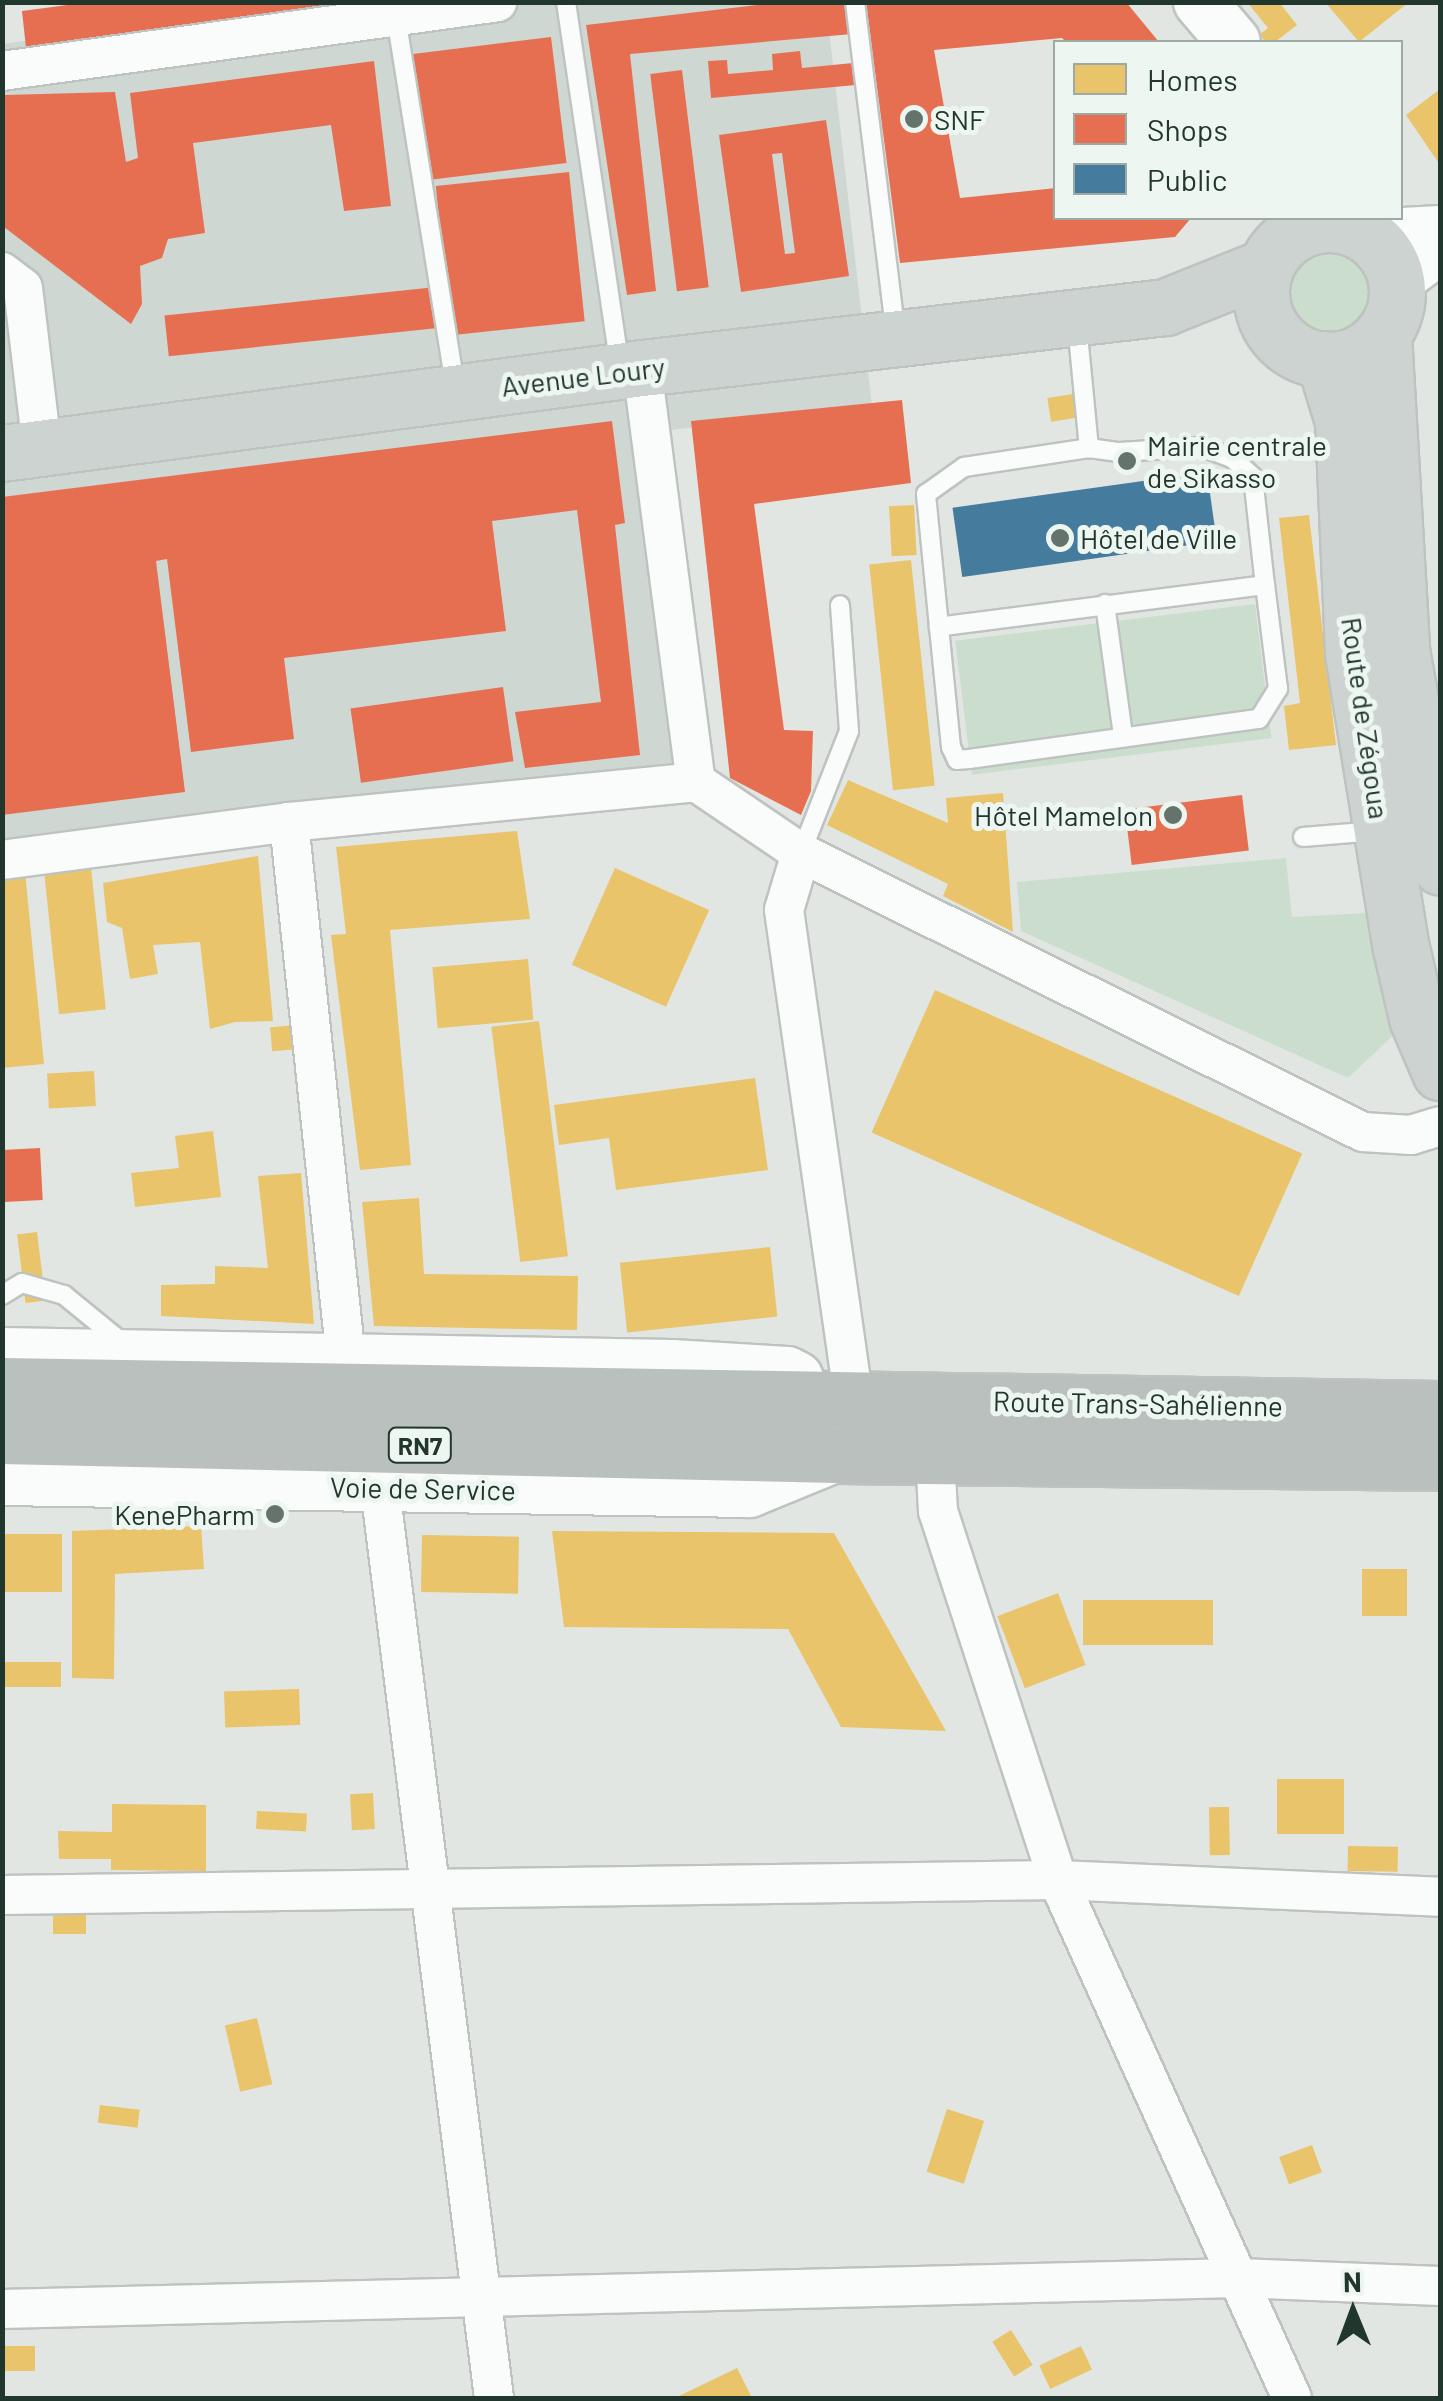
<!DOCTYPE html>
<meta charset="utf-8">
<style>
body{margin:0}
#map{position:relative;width:1443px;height:2401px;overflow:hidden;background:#e1e6e3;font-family:Barlow,sans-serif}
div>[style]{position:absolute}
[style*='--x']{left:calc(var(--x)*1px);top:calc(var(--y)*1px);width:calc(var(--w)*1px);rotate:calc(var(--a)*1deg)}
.built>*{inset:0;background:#cfd7d2}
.green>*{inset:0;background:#cbdece;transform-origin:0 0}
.round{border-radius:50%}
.homes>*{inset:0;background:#e9c46a;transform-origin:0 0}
.shops>*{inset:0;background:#e76f51;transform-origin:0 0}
.public>*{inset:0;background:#457b9d;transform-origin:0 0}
.roads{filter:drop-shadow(2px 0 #bec3c0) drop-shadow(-2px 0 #bec3c0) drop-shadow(0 2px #bec3c0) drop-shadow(0 -2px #bec3c0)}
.lane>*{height:18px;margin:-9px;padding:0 9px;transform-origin:9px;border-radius:9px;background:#fafbfb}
.street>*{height:38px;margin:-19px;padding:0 19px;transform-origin:19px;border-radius:19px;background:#fafbfb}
.secondary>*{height:52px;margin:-26px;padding:0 26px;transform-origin:26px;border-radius:26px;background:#fafbfb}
.primary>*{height:55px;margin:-27.5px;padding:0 27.5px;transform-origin:27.5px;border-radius:27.5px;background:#cdd3d0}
.primary>.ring{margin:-27.5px;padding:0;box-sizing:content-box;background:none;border:55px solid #cdd3d0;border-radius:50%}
.highway>*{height:55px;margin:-27.5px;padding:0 27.5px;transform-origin:27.5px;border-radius:27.5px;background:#b9c0be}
.dots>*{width:28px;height:28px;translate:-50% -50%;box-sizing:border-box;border:5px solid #eef6f1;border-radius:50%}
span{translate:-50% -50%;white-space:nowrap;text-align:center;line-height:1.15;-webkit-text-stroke:10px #eef6f1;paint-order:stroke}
.shield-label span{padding:2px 8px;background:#eef6f1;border:2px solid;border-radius:8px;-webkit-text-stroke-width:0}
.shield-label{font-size:25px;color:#21372e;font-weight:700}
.poi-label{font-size:28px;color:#21372e}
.left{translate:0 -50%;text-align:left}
.right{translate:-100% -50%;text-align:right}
.street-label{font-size:28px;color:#21372e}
.frame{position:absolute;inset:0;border:5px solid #21372e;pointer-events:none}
.legend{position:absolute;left:1053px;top:40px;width:350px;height:180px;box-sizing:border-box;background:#eef6f1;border:2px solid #9caaa3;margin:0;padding:12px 18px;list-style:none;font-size:30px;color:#21372e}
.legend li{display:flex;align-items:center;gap:20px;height:50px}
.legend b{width:50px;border:2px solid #9caaa3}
.north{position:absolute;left:1303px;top:2261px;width:100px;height:100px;-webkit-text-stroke:8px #eef6f1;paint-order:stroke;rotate:359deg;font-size:28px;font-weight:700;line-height:40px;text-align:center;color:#21372e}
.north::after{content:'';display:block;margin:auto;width:35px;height:45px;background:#21372e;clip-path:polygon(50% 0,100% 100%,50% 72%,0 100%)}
</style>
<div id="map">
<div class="built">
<div style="clip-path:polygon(300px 2px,826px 3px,872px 407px,670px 430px,696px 782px,3px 870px,2px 44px)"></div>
</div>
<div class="green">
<div class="round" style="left:1279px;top:242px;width:100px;height:100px"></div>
<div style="left:1255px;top:604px;width:135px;height:302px;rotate:83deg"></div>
<div style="clip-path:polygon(1286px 858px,1292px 917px,1383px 912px,1400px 1029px,1348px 1078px,1021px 931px,1017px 882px)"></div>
</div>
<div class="homes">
<div style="clip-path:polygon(1247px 2px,1279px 2px,1297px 25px,1275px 42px,1266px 42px,1259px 35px,1268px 28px)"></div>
<div style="clip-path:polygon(1325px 2px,1409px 2px,1359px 42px)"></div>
<div style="clip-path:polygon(1440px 89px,1440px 165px,1406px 115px)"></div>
<div style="left:1073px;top:394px;width:24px;height:26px;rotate:81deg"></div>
<div style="left:914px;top:505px;width:50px;height:25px;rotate:87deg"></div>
<div style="clip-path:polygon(1309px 515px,1336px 745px,1289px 750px,1284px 706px,1300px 703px,1279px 518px)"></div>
<div style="left:911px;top:560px;width:227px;height:42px;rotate:84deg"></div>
<div style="clip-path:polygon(848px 780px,948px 823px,946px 798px,1003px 793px,1013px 932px,943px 896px,948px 884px,827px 825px)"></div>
<div style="clip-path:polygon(517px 831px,530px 919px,390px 930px,411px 1165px,360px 1170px,331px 935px,346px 934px,336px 847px)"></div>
<div style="clip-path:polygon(258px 856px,273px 1021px,235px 1022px,210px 1029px,200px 942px,153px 945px,158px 974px,130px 979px,122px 928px,107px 922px,103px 883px)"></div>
<div style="left:91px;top:868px;width:142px;height:47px;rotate:84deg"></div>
<div style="left:615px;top:868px;width:103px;height:106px;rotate:24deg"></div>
<div style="clip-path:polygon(25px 872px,44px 1064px,2px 1068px,2px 875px)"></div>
<div style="left:528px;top:959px;width:61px;height:96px;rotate:85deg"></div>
<div style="left:935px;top:990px;width:402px;height:156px;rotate:24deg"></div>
<div style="left:539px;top:1021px;width:237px;height:48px;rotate:83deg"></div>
<div style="left:297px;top:1025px;width:24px;height:27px;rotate:85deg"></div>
<div style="left:94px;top:1071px;width:35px;height:47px;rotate:87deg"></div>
<div style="clip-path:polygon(755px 1078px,768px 1170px,616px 1190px,609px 1138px,559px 1145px,554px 1105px)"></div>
<div style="clip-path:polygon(213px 1131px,221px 1197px,135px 1207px,131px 1173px,179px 1168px,175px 1136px)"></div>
<div style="clip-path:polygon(301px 1173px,314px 1324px,161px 1316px,161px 1285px,215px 1284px,215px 1266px,268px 1268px,258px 1176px)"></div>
<div style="clip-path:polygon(419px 1198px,424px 1274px,578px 1276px,577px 1330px,374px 1326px,362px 1202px)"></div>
<div style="left:37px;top:1232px;width:69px;height:20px;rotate:83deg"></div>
<div style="left:770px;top:1247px;width:70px;height:151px;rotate:84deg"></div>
<div style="clip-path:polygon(201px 1526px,204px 1569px,115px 1574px,114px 1679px,72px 1678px,72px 1531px)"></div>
<div style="clip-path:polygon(552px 1531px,834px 1533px,946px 1731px,841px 1727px,788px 1629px,564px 1627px)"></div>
<div style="left:2px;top:1534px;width:60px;height:58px"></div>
<div style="left:422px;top:1535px;width:97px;height:57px;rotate:1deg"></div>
<div style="left:1362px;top:1569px;width:45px;height:47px"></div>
<div style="left:1058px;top:1593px;width:77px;height:65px;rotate:69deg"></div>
<div style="left:1083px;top:1600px;width:130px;height:45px"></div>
<div style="left:2px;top:1662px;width:59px;height:25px"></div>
<div style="left:299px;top:1689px;width:36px;height:75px;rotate:88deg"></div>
<div style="left:1277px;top:1779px;width:67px;height:55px"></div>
<div style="left:373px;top:1793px;width:36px;height:23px;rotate:87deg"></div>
<div style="clip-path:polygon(112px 1804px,206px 1805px,206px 1871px,111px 1870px,111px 1859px,59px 1859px,58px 1831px,112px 1832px)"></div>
<div style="left:1229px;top:1807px;width:48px;height:20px;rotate:89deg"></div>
<div style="left:257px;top:1811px;width:50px;height:18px;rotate:3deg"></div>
<div style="left:1348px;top:1846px;width:50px;height:25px;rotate:1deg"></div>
<div style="left:53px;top:1911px;width:33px;height:23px"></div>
<div style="left:257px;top:2018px;width:68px;height:33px;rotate:77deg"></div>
<div style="left:100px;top:2105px;width:40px;height:18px;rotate:7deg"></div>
<div style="left:947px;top:2109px;width:39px;height:66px;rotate:18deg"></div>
<div style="left:1312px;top:2145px;width:29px;height:35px;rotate:70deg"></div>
<div style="left:1011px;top:2330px;width:41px;height:22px;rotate:58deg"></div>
<div style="left:2px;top:2346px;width:33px;height:25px"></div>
<div style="left:1081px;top:2346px;width:26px;height:46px;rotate:65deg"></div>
<div style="clip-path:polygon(737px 2368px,752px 2398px,681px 2398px,679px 2396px)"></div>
</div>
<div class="shops">
<div style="clip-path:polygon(90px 2px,382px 2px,382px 5px,26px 48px,22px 11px)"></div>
<div style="clip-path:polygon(783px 2px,849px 2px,852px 34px,630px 54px,656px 291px,627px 295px,586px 25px)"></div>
<div style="clip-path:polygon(866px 2px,1126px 2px,1159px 42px,1066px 42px,1062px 38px,934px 50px,960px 198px,1056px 188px,1056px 218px,1191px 218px,1175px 237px,900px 263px)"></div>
<div style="left:551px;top:37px;width:127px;height:141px;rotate:83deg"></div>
<div style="clip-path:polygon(800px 51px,802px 68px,853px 63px,856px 85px,711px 98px,708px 61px,727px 60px,728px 74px,773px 70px,772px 54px)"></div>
<div style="clip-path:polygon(374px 61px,391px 206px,344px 211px,331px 125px,193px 143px,205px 233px,168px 239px,162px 258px,140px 266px,142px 304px,131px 324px,4px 227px,5px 95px,115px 92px,126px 162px,138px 158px,130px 93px)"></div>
<div style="left:682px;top:70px;width:219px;height:32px;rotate:83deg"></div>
<div style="clip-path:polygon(evenodd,826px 120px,849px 276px,741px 292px,719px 135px,826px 120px,782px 153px,795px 253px,785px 254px,772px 154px,782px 153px)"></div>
<div style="left:569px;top:172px;width:150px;height:134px;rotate:84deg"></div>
<div style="left:436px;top:287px;width:41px;height:273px;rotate:84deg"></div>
<div style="clip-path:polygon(902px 400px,911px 483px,754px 504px,784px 730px,813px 731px,811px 791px,801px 815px,730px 778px,691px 421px)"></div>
<div style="clip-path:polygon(612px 421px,625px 523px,615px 525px,640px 755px,525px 768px,515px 712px,601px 702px,577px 510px,492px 521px,506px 631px,284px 658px,294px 739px,191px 752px,167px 559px,156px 561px,185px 792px,2px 815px,2px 497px)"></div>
<div style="left:503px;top:687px;width:75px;height:154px;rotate:82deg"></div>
<div style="left:1242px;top:795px;width:56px;height:118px;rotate:83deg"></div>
<div style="left:40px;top:1148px;width:52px;height:38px;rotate:87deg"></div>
</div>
<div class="public">
<div style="left:1207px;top:472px;width:70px;height:257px;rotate:82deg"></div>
</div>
<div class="roads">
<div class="lane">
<div style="--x:566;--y:2;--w:365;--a:81.6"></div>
<div style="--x:855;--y:2;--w:335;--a:83"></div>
<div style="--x:396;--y:17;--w:375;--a:80.9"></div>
<div style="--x:1077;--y:324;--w:125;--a:84.5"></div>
<div style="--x:1203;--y:447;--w:31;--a:21"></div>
<div style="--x:1232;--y:458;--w:28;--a:42"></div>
<div style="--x:1253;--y:477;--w:109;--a:83.7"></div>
<div style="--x:1265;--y:585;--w:329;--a:172.7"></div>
<div style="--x:939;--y:627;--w:134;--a:-95.6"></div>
<div style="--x:926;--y:494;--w:47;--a:-35.4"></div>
<div style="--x:964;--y:467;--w:126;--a:-8.6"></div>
<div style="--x:1089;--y:448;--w:30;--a:8"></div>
<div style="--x:1119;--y:452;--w:84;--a:-3.4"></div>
<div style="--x:1105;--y:604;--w:133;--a:82.2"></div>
<div style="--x:939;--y:627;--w:121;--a:84.3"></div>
<div style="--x:951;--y:747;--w:14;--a:65"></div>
<div style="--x:957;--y:760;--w:12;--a:-5"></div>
<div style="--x:969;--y:759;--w:293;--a:-7.9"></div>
<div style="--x:1259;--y:719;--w:36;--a:-58"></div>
<div style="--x:1278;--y:689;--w:105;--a:-97.1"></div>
<div style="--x:1303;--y:837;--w:73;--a:-4.7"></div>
<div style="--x:801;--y:853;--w:131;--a:-68.5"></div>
<div style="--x:849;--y:731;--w:126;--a:-94.1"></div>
<div style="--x:2;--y:1295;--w:23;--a:-31"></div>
<div style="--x:22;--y:1283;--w:44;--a:15.9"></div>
<div style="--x:64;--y:1295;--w:77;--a:39.2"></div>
</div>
<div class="street">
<div style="--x:2;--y:71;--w:500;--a:-7.9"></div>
<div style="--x:2;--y:272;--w:26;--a:37"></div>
<div style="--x:23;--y:288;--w:161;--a:83.2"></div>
<div style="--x:642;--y:368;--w:418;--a:82.6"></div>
<div style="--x:289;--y:822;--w:540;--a:83.94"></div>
<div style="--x:801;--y:853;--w:59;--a:106.6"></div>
<div style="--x:784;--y:910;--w:492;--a:81.9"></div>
<div style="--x:2;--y:860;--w:290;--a:-7.5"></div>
<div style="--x:289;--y:822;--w:409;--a:-5.6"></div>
<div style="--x:696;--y:782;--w:127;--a:34.1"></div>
<div style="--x:801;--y:853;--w:627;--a:26.4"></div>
<div style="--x:1363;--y:1132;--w:48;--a:3.6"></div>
<div style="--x:1411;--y:1135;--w:30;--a:-17"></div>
<div style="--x:935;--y:1456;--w:55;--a:86.9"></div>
<div style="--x:938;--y:1511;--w:388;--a:72"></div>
<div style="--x:1058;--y:1880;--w:568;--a:65.69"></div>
<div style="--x:380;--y:1488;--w:917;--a:82.86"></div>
<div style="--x:2;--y:1895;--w:1056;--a:-0.81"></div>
<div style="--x:1058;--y:1880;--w:382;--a:2.5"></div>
<div style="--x:2;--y:2309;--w:1236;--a:-1.44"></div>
<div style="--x:1238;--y:2278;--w:202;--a:2.3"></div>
</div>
<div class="secondary">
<div style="--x:1200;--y:2;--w:52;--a:49.6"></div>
<div style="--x:1296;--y:232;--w:15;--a:-74"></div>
<div style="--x:1367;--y:236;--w:73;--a:-3.1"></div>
<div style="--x:1396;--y:280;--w:55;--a:-36.9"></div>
<div style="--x:2;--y:1354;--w:670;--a:1.03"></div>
<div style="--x:672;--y:1366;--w:115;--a:3.5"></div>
<div style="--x:787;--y:1373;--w:11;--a:27"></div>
<div style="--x:2;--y:1479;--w:747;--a:0.92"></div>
<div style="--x:749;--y:1491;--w:95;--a:-22.2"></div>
</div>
<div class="primary">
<div class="ring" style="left:1261px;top:224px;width:81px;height:81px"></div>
<div style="--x:1383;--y:334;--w:317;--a:86.7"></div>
<div style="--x:1401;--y:650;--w:220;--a:79.8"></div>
<div style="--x:1324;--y:359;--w:65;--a:73"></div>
<div style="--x:1343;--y:421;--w:232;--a:87.5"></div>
<div style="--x:1353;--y:653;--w:299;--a:80.8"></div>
<div style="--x:1401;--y:948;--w:72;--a:77.1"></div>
<div style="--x:1417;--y:1018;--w:59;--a:66.9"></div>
<div style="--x:2;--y:453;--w:646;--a:-7.57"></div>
<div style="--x:642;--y:368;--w:527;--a:-6.65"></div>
<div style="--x:1165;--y:307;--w:108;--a:-21.8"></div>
</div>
<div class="highway">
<div style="--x:2;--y:1385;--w:1438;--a:0.96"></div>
<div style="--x:2;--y:1436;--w:835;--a:1.3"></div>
<div style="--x:837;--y:1455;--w:603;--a:0.67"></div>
</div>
</div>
<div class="dots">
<div style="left:914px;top:119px;background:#64746d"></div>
<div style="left:1127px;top:461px;background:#64746d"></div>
<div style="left:1060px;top:538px;background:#64746d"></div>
<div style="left:1173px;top:815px;background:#64746d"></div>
<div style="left:275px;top:1514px;background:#64746d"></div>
</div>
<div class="shield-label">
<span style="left:420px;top:1445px">RN7</span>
</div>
<div class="poi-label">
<span class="left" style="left:934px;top:119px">SNF</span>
<span class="left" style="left:1147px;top:461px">Mairie centrale<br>de Sikasso</span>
<span class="left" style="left:1080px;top:538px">Hôtel de Ville</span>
<span class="right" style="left:1153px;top:815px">Hôtel Mamelon</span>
<span class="right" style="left:255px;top:1514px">KenePharm</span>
</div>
<div class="street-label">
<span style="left:583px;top:376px;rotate:-7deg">Avenue Loury</span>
<span style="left:1366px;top:718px;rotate:82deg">Route de Zégoua</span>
<span style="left:1138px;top:1403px;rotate:1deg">Route Trans-Sahélienne</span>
<span style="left:423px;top:1488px;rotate:1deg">Voie de Service</span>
</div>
<div class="frame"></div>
<ul class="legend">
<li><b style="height:28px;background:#e9c46a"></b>Homes</li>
<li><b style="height:28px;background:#e76f51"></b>Shops</li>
<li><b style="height:28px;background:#457b9d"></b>Public</li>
</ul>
<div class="north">N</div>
</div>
